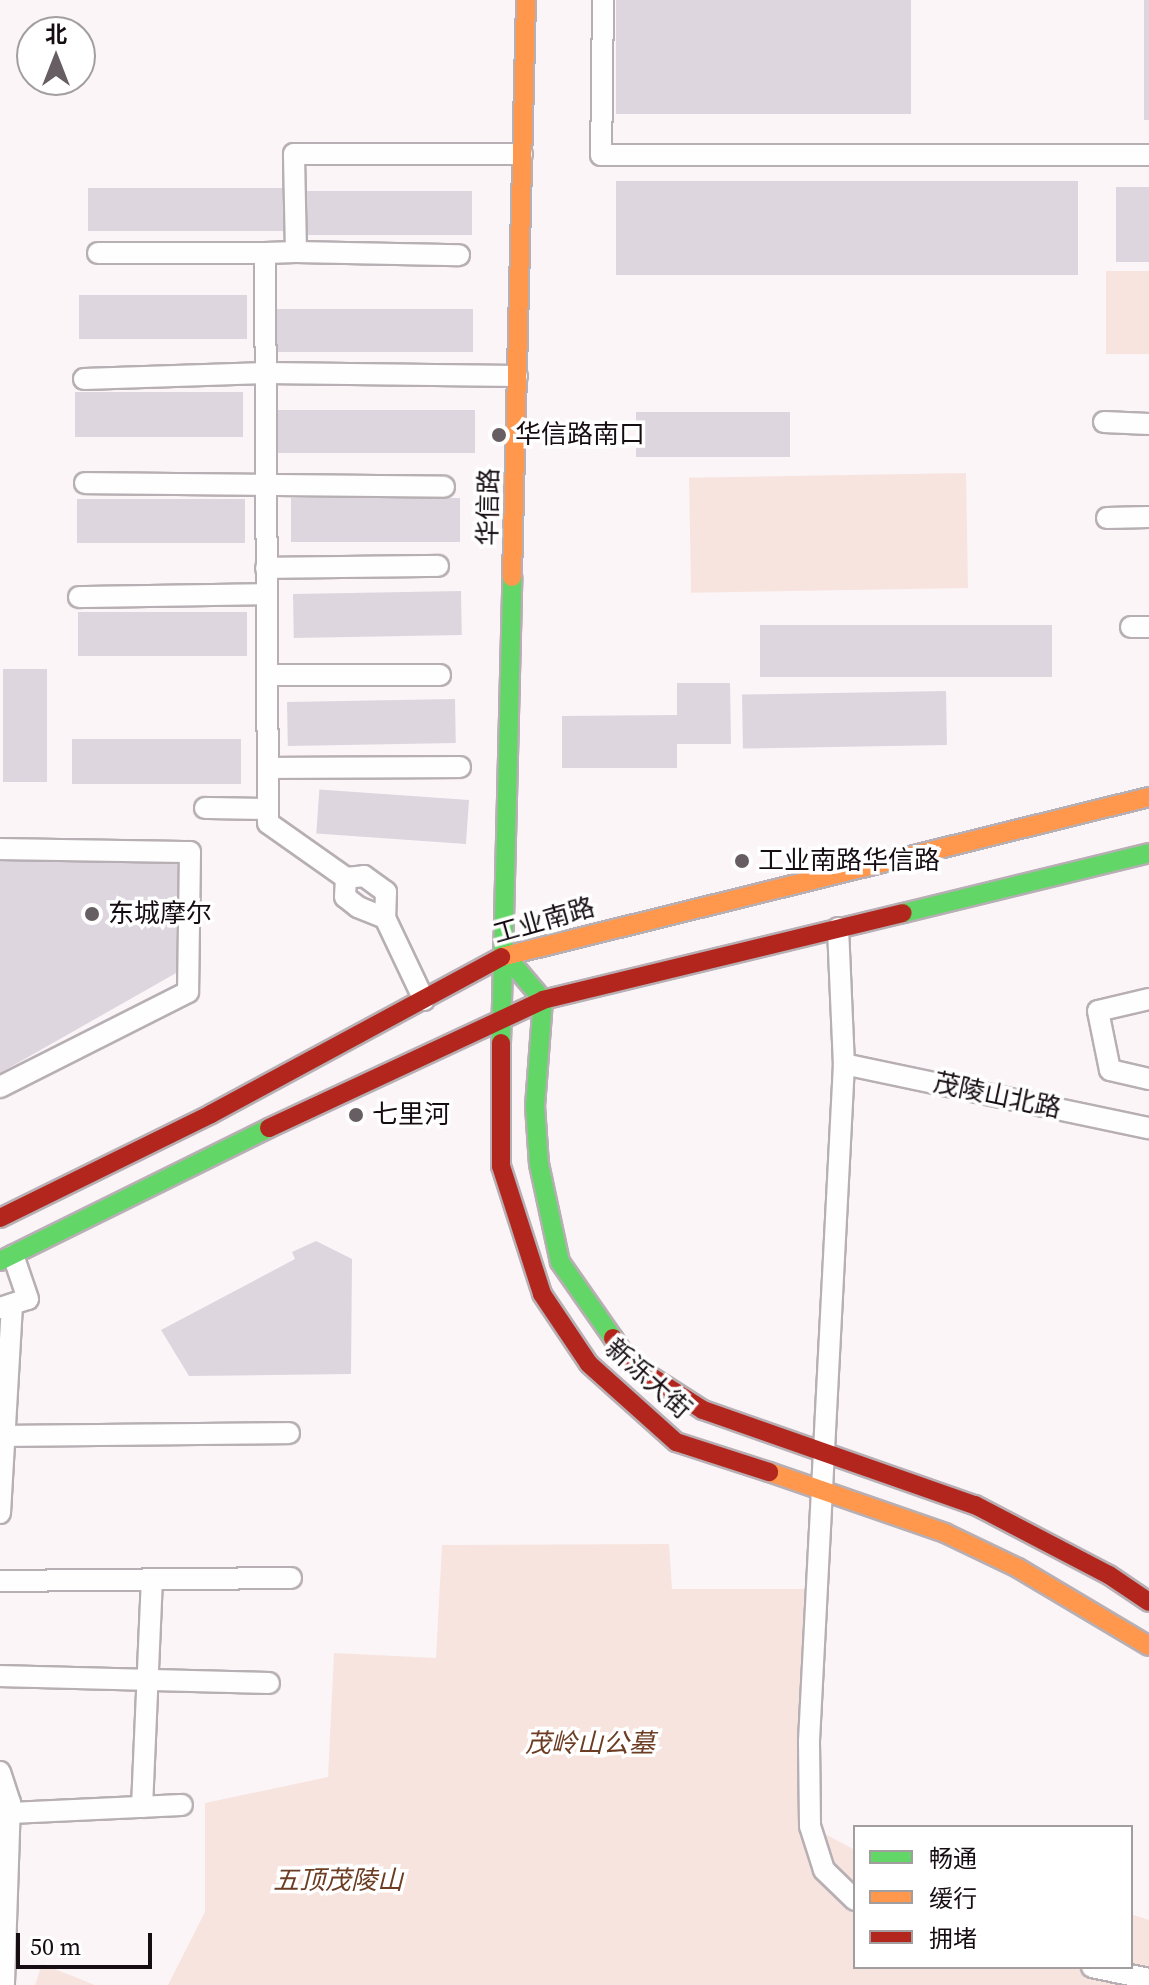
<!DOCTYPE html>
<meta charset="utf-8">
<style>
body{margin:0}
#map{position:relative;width:1149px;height:1985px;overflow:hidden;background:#fbf5f8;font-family:"Source Serif 4","Noto Sans SC",serif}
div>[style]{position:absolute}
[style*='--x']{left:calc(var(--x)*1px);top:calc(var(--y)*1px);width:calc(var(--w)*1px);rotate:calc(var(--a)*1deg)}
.green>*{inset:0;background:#f7e4df;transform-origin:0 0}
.building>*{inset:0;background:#ddd6de;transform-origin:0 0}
.roads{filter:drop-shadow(2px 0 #b7afb3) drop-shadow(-2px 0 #b7afb3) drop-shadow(0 2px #b7afb3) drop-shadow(0 -2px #b7afb3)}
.street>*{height:20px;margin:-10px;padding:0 10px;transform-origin:10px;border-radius:10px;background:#fefefe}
.fast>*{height:18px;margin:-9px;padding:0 9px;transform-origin:9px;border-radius:9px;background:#63d668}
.slow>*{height:18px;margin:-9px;padding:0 9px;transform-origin:9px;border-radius:9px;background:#ff974d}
.jam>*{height:18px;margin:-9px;padding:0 9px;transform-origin:9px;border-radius:9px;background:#b3261e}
.dots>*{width:22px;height:22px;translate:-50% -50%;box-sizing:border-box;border:4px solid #fff;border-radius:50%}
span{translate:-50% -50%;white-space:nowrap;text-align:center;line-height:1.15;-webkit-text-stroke:7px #fff;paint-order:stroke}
.poi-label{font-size:26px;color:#160d12}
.left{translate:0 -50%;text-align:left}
.street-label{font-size:26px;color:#160d12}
.park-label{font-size:26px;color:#6c3c23;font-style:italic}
.legend{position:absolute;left:853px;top:1825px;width:280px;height:144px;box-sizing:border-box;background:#fff;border:2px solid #a29ea0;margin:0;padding:10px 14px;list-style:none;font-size:24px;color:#160d12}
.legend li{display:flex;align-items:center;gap:16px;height:40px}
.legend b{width:40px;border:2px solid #a29ea0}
.north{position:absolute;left:16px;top:16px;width:80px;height:80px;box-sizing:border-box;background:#fff;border:2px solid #a29ea0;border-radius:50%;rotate:0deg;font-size:22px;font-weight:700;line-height:32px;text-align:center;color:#160d12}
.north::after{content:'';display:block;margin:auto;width:28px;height:36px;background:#665e62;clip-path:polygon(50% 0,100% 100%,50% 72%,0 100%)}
.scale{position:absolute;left:16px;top:1933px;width:136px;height:36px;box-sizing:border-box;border:4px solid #160d12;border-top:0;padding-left:10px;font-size:24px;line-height:28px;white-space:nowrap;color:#160d12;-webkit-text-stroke:6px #fff;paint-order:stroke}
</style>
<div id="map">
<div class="green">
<div style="left:1106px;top:271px;width:43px;height:83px"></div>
<div style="left:966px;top:473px;width:115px;height:277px;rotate:89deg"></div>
<div style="clip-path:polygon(669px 1544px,672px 1589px,808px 1589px,810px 1826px,855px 1850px,855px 1967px,1131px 1967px,1131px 1914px,1149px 1920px,1149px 1985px,168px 1985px,205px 1912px,205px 1803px,328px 1777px,334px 1653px,436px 1658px,442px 1545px)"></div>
<div style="clip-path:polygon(42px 1964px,95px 1985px,35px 1985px)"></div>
</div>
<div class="building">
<div style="left:616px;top:0;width:295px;height:114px"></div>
<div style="left:1144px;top:0;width:5px;height:120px"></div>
<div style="left:616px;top:181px;width:462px;height:94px"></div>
<div style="left:1116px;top:187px;width:33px;height:75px"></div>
<div style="left:88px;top:188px;width:198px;height:43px"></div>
<div style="left:472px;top:191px;width:44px;height:168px;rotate:90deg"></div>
<div style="left:79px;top:295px;width:168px;height:44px"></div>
<div style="left:275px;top:309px;width:198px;height:43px"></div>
<div style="left:243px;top:392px;width:45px;height:168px;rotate:90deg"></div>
<div style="left:278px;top:410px;width:197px;height:43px"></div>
<div style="left:790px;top:412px;width:45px;height:154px;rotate:90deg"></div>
<div style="left:291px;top:498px;width:169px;height:44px"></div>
<div style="left:77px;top:499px;width:168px;height:44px"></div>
<div style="left:461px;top:591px;width:44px;height:168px;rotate:89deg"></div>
<div style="left:247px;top:612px;width:44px;height:169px;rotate:90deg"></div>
<div style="left:1052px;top:625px;width:52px;height:292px;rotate:90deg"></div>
<div style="left:3px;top:669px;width:44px;height:113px"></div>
<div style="clip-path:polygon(677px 683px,730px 683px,731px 744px,677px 744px,677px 768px,562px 768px,562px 716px,677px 715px)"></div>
<div style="left:946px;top:691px;width:54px;height:204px;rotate:89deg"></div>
<div style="left:455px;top:699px;width:44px;height:168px;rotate:89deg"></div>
<div style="left:241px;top:739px;width:45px;height:169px;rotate:90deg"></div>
<div style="left:469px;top:800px;width:44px;height:150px;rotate:94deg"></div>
<div style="clip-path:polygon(183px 858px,185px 968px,0 1073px,0 859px)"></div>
<div style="clip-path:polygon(316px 1241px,352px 1259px,351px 1374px,189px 1376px,161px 1330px,295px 1259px,292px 1252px)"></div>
</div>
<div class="roads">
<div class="street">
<div style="--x:603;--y:0;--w:155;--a:90.7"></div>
<div style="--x:601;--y:155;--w:548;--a:0"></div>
<div style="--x:296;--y:252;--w:163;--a:1.1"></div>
<div style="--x:98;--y:253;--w:167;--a:0"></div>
<div style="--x:84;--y:379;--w:182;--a:-1.9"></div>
<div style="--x:266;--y:373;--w:251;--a:0.7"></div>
<div style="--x:1104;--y:422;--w:45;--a:2.5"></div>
<div style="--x:85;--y:483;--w:359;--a:0.6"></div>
<div style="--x:1107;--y:518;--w:42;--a:-1.4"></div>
<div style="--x:266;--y:568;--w:172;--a:-0.7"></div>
<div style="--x:79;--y:597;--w:187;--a:-0.9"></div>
<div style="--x:1131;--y:627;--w:18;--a:0"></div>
<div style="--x:267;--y:675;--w:173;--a:0"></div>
<div style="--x:268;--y:768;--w:192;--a:-0.3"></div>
<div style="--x:205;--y:808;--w:63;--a:0.9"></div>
<div style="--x:0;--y:849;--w:190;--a:0.9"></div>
<div style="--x:190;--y:852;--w:140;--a:90.8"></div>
<div style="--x:188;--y:992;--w:211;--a:153.2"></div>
<div style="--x:346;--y:878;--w:18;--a:-6"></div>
<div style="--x:364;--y:876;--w:27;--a:36"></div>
<div style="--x:386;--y:892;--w:26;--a:92"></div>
<div style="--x:838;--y:928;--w:136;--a:87.5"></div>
<div style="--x:844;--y:1064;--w:679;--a:92.96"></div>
<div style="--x:809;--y:1742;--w:84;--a:89.3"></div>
<div style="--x:810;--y:1826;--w:46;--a:72.3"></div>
<div style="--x:824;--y:1870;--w:43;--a:44.1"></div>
<div style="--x:1149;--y:999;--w:52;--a:166.8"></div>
<div style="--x:1098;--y:1011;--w:60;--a:78.5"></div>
<div style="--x:1110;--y:1070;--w:40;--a:13"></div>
<div style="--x:424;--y:1000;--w:91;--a:-115.4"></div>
<div style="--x:385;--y:918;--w:29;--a:-158"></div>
<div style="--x:358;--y:907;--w:16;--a:-142"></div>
<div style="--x:345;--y:897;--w:19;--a:-87"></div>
<div style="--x:346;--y:878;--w:95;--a:-144.8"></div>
<div style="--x:268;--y:823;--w:570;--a:-90.3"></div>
<div style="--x:265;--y:253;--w:31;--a:-2"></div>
<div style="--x:296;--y:252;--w:98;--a:-91.2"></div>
<div style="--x:294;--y:154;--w:228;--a:0"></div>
<div style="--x:844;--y:1064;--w:312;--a:11.9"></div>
<div style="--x:0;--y:1308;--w:29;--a:-18"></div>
<div style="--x:28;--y:1299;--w:46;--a:-108.8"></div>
<div style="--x:4;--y:1436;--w:285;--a:-0.6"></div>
<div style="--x:0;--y:1513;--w:209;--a:-86.7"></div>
<div style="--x:0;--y:1581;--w:291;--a:-0.6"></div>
<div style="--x:0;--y:1676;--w:269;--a:1.5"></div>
<div style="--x:0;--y:1772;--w:32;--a:72"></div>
<div style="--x:10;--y:1802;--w:183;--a:91.9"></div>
<div style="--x:142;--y:1807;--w:227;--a:-87.5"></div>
<div style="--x:10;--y:1813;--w:172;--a:-2.7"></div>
<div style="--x:1092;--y:1967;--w:58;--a:11.9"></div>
</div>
<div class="fast">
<div style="--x:903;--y:913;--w:253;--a:-13.7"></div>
<div style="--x:505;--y:955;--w:59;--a:49.8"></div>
<div style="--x:543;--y:1000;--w:106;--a:94.3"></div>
<div style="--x:535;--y:1106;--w:58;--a:86.1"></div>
<div style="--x:539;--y:1164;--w:100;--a:77.9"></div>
<div style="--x:560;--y:1262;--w:93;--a:55.1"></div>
<div style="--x:501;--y:1043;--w:466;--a:-88.6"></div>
<div style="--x:0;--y:1261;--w:300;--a:-26.3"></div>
</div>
<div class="slow">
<div style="--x:512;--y:577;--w:577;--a:-88.61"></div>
<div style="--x:501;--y:957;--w:667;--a:-13.87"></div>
<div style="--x:769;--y:1472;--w:186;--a:19.1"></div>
<div style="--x:945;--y:1533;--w:81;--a:25.6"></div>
<div style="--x:1018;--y:1568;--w:152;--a:30.8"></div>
</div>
<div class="jam">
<div style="--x:501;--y:1043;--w:123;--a:90"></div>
<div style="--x:501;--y:1166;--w:134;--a:72.2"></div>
<div style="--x:542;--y:1294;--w:84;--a:56.1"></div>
<div style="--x:589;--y:1364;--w:117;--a:41.9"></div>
<div style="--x:676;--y:1442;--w:98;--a:17.9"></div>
<div style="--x:269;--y:1128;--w:302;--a:-25"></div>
<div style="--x:543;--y:1000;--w:370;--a:-13.6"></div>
<div style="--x:0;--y:1218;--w:235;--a:-26.2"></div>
<div style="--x:211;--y:1114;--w:330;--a:-28.4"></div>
<div style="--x:613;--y:1338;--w:30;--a:56"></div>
<div style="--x:630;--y:1363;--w:87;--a:32.8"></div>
<div style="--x:703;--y:1410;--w:288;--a:19.3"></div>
<div style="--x:975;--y:1505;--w:151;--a:27.6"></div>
<div style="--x:1109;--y:1575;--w:48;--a:34"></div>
</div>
</div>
<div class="dots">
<div style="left:499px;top:435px;background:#665e62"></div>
<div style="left:742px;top:861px;background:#665e62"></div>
<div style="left:92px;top:914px;background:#665e62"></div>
<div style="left:356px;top:1115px;background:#665e62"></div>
</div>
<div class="poi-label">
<span class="left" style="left:515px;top:435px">华信路南口</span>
<span class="left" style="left:758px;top:861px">工业南路华信路</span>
<span class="left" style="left:108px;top:914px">东城摩尔</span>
<span class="left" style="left:372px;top:1115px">七里河</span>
</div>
<div class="street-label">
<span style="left:489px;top:507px;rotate:-89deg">华信路</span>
<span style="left:544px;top:921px;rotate:-16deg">工业南路</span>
<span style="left:997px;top:1096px;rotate:12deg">茂陵山北路</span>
<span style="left:648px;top:1379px;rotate:42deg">新泺大街</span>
</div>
<div class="park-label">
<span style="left:590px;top:1744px">茂岭山公墓</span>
<span style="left:338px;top:1881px">五顶茂陵山</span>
</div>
<ul class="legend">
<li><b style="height:10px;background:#63d668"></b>畅通</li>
<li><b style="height:10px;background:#ff974d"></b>缓行</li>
<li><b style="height:10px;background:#b3261e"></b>拥堵</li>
</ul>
<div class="north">北</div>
<div class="scale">50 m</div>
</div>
